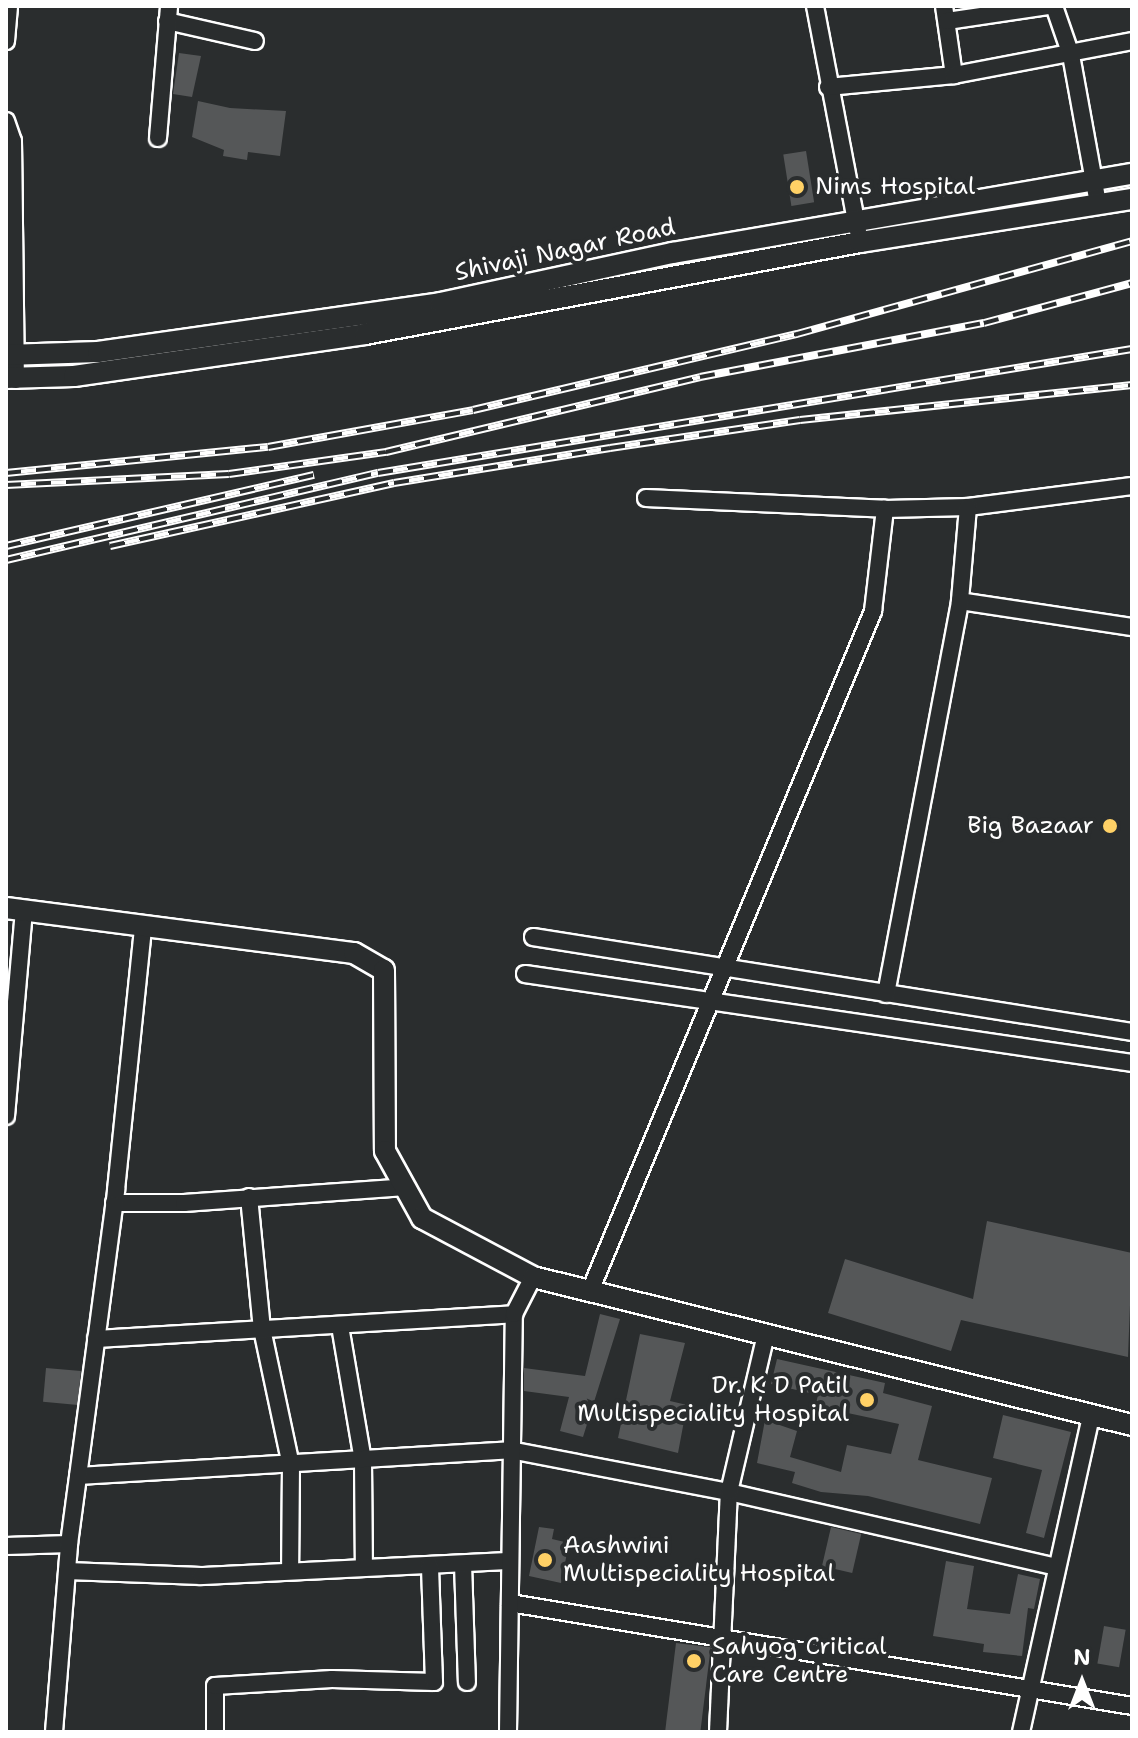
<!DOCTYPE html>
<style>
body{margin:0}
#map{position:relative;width:1138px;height:1738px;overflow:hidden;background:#2a2d2e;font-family:"Shantell Sans",sans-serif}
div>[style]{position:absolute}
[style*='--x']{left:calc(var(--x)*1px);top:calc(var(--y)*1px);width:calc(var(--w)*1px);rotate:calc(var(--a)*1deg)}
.building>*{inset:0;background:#555758;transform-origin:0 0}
.roads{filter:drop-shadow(2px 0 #fff) drop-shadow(-2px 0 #fff) drop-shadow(0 2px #fff) drop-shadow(0 -2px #fff)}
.minor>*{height:16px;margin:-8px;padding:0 8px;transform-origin:8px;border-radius:8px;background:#2a2d2e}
.major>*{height:20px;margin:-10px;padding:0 10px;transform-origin:10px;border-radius:10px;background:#2a2d2e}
.rail>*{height:8px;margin-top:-4px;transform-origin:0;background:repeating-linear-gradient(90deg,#2a2d2e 0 15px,#fff 0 30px);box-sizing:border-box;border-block:2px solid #fff}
.dots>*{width:22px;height:22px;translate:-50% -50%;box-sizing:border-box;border:4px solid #2a2d2e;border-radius:50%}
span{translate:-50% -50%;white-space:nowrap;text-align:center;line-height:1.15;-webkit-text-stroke:8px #2a2d2e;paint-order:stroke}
.poi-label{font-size:24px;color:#fff}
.left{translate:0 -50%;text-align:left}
.right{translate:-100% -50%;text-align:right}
.street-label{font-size:24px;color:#fff}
.frame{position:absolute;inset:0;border:8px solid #fff;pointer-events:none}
.north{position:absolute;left:1042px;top:1642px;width:80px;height:80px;-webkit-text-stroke:6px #2a2d2e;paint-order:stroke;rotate:0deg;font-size:22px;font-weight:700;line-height:32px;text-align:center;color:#fff}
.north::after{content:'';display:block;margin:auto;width:28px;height:36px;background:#fff;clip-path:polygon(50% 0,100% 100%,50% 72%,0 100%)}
</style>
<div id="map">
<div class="building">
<div style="clip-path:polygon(179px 53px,201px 56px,192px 97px,173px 94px)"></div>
<div style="clip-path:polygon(198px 101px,230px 108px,286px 111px,280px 156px,248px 152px,247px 160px,223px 156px,224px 150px,192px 137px)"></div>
<div style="left:806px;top:151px;width:52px;height:23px;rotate:81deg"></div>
<div style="clip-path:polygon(987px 1221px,1132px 1253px,1128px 1357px,961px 1320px,951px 1351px,828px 1313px,845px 1259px,973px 1299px)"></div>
<div style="clip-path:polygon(600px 1314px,620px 1319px,583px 1437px,560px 1431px,569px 1397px,524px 1391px,524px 1368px,585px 1376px)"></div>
<div style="clip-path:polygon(640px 1334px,685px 1343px,670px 1401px,687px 1405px,678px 1453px,618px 1438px)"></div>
<div style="clip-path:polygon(777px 1359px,885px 1383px,883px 1393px,932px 1406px,918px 1460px,992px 1478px,980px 1524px,868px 1496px,821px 1492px,792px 1483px,795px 1472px,757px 1463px,765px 1420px,797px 1431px,790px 1457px,841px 1472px,847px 1445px,891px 1454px,899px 1424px,843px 1412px,842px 1418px,814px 1412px,818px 1395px,771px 1384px)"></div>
<div style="left:46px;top:1368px;width:35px;height:34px;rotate:5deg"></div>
<div style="clip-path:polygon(1003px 1415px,1071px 1432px,1044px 1538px,1026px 1533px,1042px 1470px,993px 1458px)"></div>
<div style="clip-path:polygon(539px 1527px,554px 1529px,552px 1539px,569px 1543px,561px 1583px,529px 1576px)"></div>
<div style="left:831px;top:1527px;width:31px;height:40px;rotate:13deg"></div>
<div style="clip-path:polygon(946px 1561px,974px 1566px,967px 1609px,1010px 1614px,1018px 1574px,1040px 1579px,1034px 1609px,1028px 1608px,1022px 1656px,983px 1652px,984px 1644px,933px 1636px)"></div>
<div style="left:1104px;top:1626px;width:22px;height:38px;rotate:10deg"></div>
<div style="left:676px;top:1643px;width:35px;height:89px;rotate:7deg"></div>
</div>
<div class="roads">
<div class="minor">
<div style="--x:815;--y:6;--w:230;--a:79.2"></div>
<div style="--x:944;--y:6;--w:70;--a:81.8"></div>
<div style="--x:1054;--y:6;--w:52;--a:70.9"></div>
<div style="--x:1071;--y:55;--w:151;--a:79.7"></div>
<div style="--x:167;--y:21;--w:90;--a:12.8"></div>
<div style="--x:947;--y:21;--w:102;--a:-8.4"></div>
<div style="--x:6;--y:41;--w:35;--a:-85"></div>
<div style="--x:828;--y:87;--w:127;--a:-5.4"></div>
<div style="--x:954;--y:75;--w:181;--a:-10.8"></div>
<div style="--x:6;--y:121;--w:21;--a:71"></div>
<div style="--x:13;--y:141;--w:239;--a:89.3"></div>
<div style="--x:158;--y:138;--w:132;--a:-85.2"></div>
<div style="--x:646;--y:498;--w:239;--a:2.6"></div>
<div style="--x:885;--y:509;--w:83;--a:-1.4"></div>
<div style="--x:968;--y:507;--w:165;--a:-7.3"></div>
<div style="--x:968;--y:507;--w:94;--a:94.9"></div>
<div style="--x:960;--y:601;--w:174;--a:8.6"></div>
<div style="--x:533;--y:937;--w:606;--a:9.01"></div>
<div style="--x:525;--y:974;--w:613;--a:8.34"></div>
<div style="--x:886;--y:994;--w:400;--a:-79.3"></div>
<div style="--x:6;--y:1116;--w:207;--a:-85"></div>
<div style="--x:249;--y:1197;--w:133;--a:84.4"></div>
<div style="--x:262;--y:1329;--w:139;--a:78"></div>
<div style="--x:291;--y:1465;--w:106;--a:90.5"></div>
<div style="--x:114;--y:1203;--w:70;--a:0"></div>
<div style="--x:184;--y:1203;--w:222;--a:-4.1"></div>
<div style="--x:590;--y:1291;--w:737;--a:-67.4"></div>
<div style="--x:873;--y:611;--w:103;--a:-83.3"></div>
<div style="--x:340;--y:1326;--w:137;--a:80.3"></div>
<div style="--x:363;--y:1461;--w:107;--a:89.5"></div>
<div style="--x:96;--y:1339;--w:419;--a:-3.4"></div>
<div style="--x:78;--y:1476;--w:433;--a:-3.4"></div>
<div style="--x:510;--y:1450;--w:223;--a:10.9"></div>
<div style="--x:729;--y:1492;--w:335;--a:12.9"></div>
<div style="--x:6;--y:1546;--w:63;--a:-1.8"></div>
<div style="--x:463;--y:1564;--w:118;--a:88.1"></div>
<div style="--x:67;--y:1571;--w:134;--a:2.1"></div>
<div style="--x:201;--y:1576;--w:309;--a:-2.8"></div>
<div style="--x:510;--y:1603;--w:630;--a:9.4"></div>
<div style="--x:54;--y:1732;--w:189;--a:-85.4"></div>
<div style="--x:69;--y:1544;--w:357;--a:-82.4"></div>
<div style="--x:116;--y:1190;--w:263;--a:-84.1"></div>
<div style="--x:215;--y:1732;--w:46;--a:-90"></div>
<div style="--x:215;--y:1686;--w:117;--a:-3.4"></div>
<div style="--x:332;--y:1679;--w:102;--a:1.7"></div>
<div style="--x:434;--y:1682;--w:117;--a:-92"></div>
<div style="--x:508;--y:1732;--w:418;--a:-89.2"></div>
<div style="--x:514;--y:1314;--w:42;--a:-62.8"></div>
<div style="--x:718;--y:1732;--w:240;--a:-87.4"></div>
<div style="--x:729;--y:1492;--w:162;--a:-76.8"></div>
<div style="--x:1021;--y:1732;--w:325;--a:-77.5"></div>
</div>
<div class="major">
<div style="--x:6;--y:355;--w:92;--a:-1.9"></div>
<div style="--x:98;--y:352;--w:346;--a:-8.1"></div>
<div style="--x:441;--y:303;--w:237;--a:-12.2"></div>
<div style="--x:673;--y:253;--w:466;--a:-9.8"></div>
<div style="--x:6;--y:378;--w:68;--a:-1.7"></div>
<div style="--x:74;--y:376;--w:294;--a:-8.2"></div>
<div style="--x:365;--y:334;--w:503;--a:-10.53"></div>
<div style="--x:860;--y:242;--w:275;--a:-9"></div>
<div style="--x:6;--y:908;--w:351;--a:7.4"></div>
<div style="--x:354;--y:953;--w:34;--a:30"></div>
<div style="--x:384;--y:970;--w:181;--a:89.7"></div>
<div style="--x:385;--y:1151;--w:77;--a:61.1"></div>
<div style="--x:422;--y:1218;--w:126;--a:28"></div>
<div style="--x:533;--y:1277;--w:617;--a:13.88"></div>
</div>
</div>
<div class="rail">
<div style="--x:6;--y:473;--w:263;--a:-5.7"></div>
<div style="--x:268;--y:447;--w:208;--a:-10.2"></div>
<div style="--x:473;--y:410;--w:333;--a:-13.2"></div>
<div style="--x:797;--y:334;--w:348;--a:-15.5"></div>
<div style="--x:6;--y:485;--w:223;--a:-2.8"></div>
<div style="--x:229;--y:474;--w:159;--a:-8"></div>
<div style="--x:386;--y:452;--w:323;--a:-13.4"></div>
<div style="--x:700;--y:377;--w:289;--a:-10.8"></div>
<div style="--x:984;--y:323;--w:153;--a:-15.1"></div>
<div style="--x:6;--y:546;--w:316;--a:-13"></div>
<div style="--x:110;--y:546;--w:291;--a:-12.5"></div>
<div style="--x:394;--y:483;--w:219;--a:-9.2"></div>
<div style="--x:610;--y:448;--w:192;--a:-8.4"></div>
<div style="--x:800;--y:420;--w:334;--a:-6"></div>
<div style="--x:6;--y:560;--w:382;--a:-13.2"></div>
<div style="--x:378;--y:473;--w:764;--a:-9.34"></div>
</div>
<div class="dots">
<div style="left:797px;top:187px;background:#ffd166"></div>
<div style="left:1110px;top:826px;background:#ffd166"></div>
<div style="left:867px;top:1400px;background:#ffd166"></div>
<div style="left:545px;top:1560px;background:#ffd166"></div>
<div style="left:694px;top:1661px;background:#ffd166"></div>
</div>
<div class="poi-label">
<span class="left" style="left:815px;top:187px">Nims Hospital</span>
<span class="right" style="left:1094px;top:826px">Big Bazaar</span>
<span class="right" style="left:849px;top:1400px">Dr. K D Patil<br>Multispeciality Hospital</span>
<span class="left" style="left:563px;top:1560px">Aashwini<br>Multispeciality Hospital</span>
<span class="left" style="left:712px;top:1661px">Sahyog Critical<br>Care Centre</span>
</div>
<div class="street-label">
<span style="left:565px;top:250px;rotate:-12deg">Shivaji Nagar Road</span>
</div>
<div class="frame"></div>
<div class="north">N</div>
</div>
